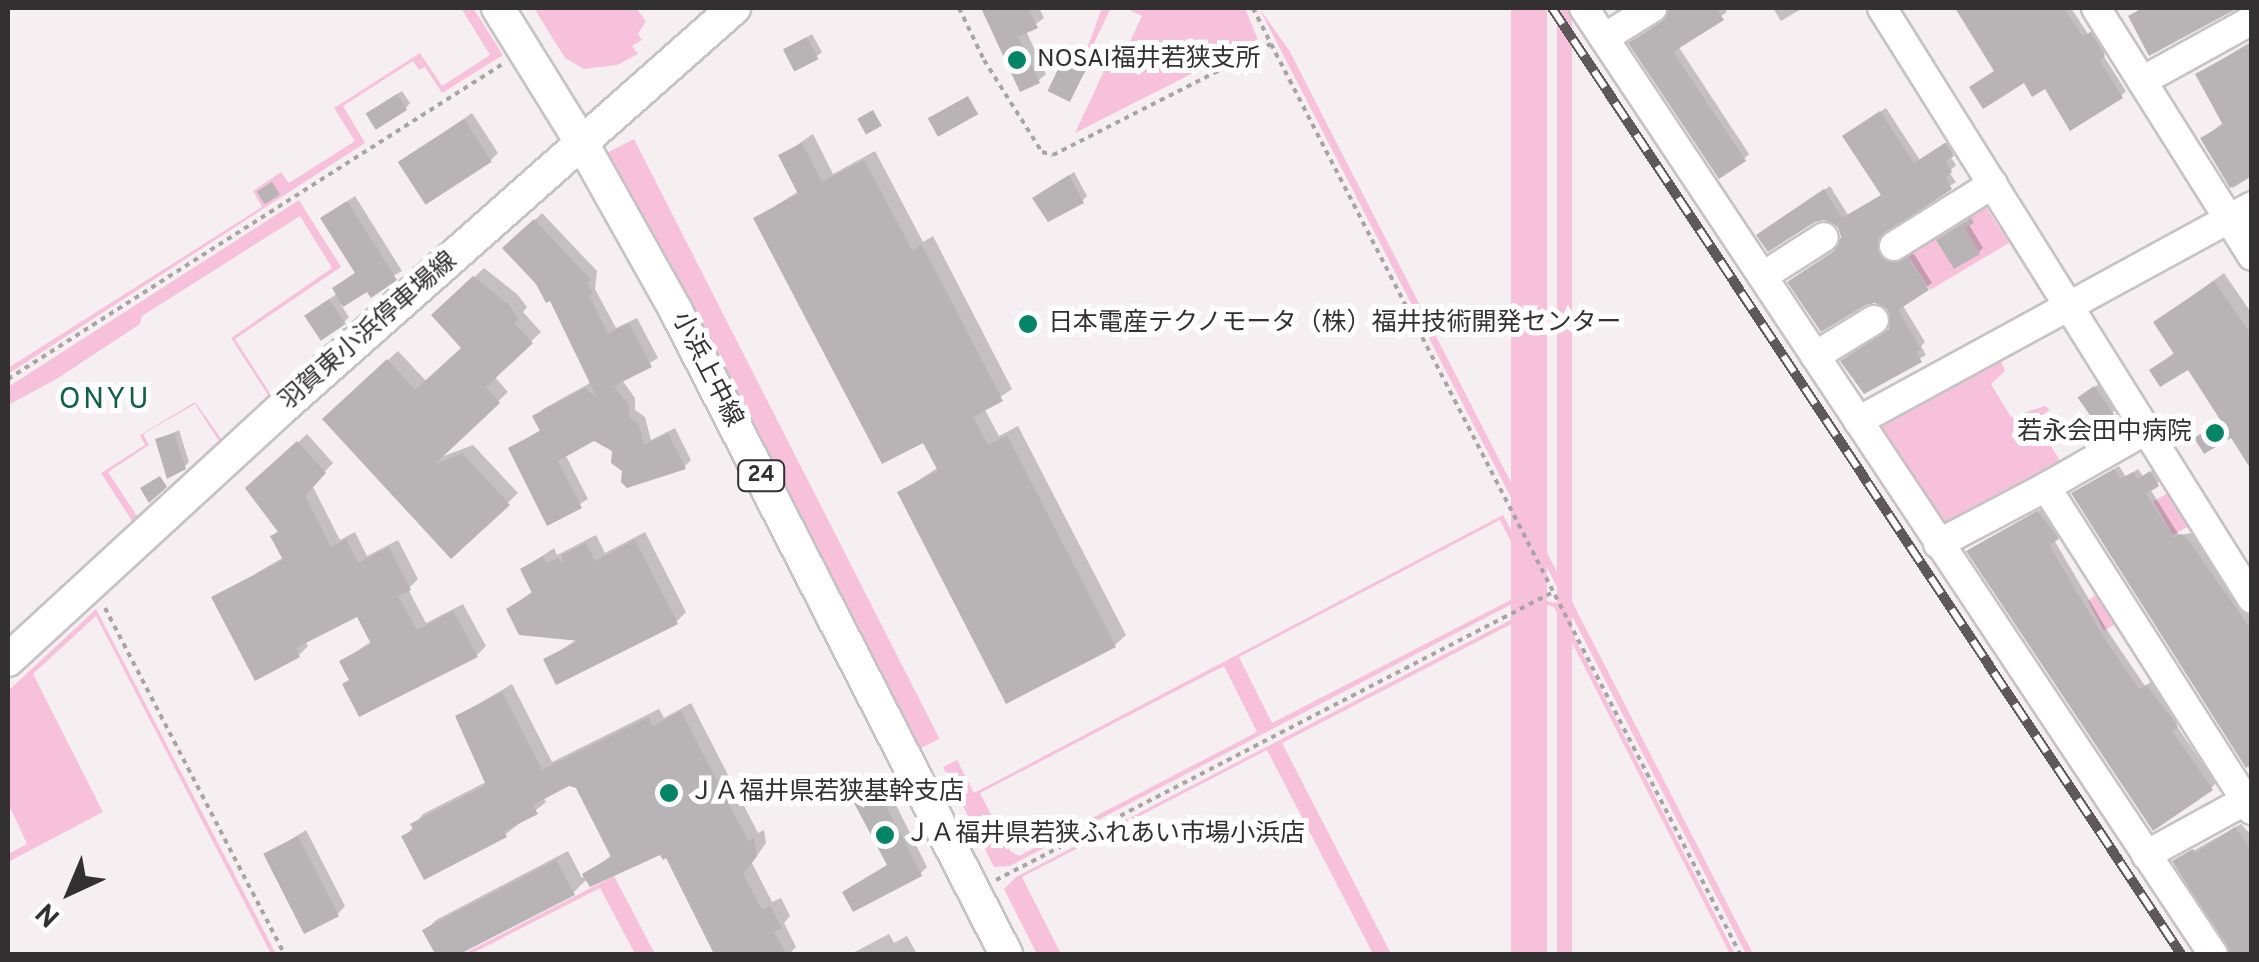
<!DOCTYPE html>
<meta charset="utf-8">
<style>
body{margin:0}
#map{position:relative;width:2259px;height:962px;overflow:hidden;background:#f5eff2;font-family:Overpass,"Noto Sans JP",sans-serif}
div>[style]{position:absolute}
[style*='--x']{left:calc(var(--x)*1px);top:calc(var(--y)*1px);width:calc(var(--w)*1px);rotate:calc(var(--a)*1deg)}
.green>*{inset:0;background:#f8c1db;transform-origin:0 0}
.shadow>*{inset:0;background:#0003}
.building>*{inset:0;background:#b8b3b5;transform-origin:0 0}
.path>*{height:4px;margin-top:-2px;transform-origin:0;background:repeating-linear-gradient(90deg,#a8a4a6 0 5px,transparent 0 10px)}
.roads{filter:drop-shadow(2px 0 #c7c2c4) drop-shadow(-2px 0 #c7c2c4) drop-shadow(0 2px #c7c2c4) drop-shadow(0 -2px #c7c2c4)}
.minor>*{height:28px;margin:-14px;padding:0 14px;transform-origin:14px;border-radius:14px;background:#fff}
.major>*{height:32px;margin:-16px;padding:0 16px;transform-origin:16px;border-radius:16px;background:#fff}
.rail>*{height:10px;margin-top:-5px;transform-origin:0;background:repeating-linear-gradient(90deg,#fefefe 0 19px,#5d595b 0 38px);box-sizing:border-box;border-block:2px solid #5d595b}
.dots>*{width:28px;height:28px;translate:-50% -50%;box-sizing:border-box;border:5px solid #fefefe;border-radius:50%}
span{translate:-50% -50%;white-space:nowrap;text-align:center;line-height:1.15;-webkit-text-stroke:10px #fefefe;paint-order:stroke}
.shield-label span{padding:2px 8px;background:#fefefe;border:2px solid;border-radius:8px;-webkit-text-stroke-width:0}
.shield-label{font-size:22px;color:#333031;font-weight:700}
.poi-label{font-size:25px;color:#333031}
.left{translate:0 -50%;text-align:left}
.right{translate:-100% -50%;text-align:right}
.street-label{font-size:25px;color:#333031}
.quarter-label{font-size:30px;color:#125f4a;letter-spacing:2.5px}
.frame{position:absolute;inset:0;border:10px solid #333031;pointer-events:none}
.north{position:absolute;left:20px;top:842px;width:100px;height:100px;-webkit-text-stroke:8px #fefefe;paint-order:stroke;rotate:224deg;font-size:28px;font-weight:700;line-height:40px;text-align:center;color:#333031}
.north::after{content:'';display:block;margin:auto;width:35px;height:45px;background:#333031;clip-path:polygon(50% 0,100% 100%,50% 72%,0 100%)}
</style>
<div id="map">
<div class="green">
<div style="clip-path:polygon(461px 8px,473px 8px,503px 55px,442px 93px,425px 67px,419px 70px,413px 61px,343px 106px,365px 143px,8px 374px,8px 368px,262px 207px,253px 191px,281px 172px,289px 183px,355px 141px,334px 108px,420px 53px,442px 86px,490px 55px)"></div>
<div style="clip-path:polygon(534px 8px,636px 8px,646px 21px,638px 34px,642px 40px,632px 46px,638px 54px,617px 65px,584px 69px,565px 58px)"></div>
<div style="clip-path:polygon(1102px 8px,1111px 8px,1092px 47px,1097px 50px,1089px 67px,1085px 54px)"></div>
<div style="clip-path:polygon(1126px 8px,1245px 8px,1258px 40px,1075px 133px,1111px 56px,1121px 60px,1142px 16px)"></div>
<div style="clip-path:polygon(1259px 8px,1289px 50px,1753px 954px,1746px 954px)"></div>
<div style="left:1511px;top:8px;width:36px;height:1136px"></div>
<div style="left:1557px;top:8px;width:15px;height:1137px"></div>
<div style="left:634px;top:139px;width:673px;height:50px;rotate:63deg"></div>
<div style="clip-path:polygon(299px 200px,341px 267px,235px 339px,273px 398px,222px 446px,195px 404px,143px 434px,149px 445px,108px 472px,141px 522px,8px 643px,8px 638px,130px 526px,132px 521px,101px 473px,145px 445px,140px 435px,195px 402px,223px 441px,268px 395px,231px 338px,332px 268px,300px 216px,142px 316px,140px 324px,55px 380px,8px 405px,8px 387px)"></div>
<div style="clip-path:polygon(1983px 202px,2009px 243px,1930px 290px,1909px 257px,1900px 261px,1896px 253px)"></div>
<div style="clip-path:polygon(2001px 360px,2005px 371px,1991px 384px,2011px 417px,2045px 406px,2050px 410px,2035px 420px,2064px 467px,1950px 528px,1938px 526px,1878px 437px,1881px 425px)"></div>
<div style="left:2168px;top:493px;width:39px;height:17px;rotate:60deg"></div>
<div style="clip-path:polygon(evenodd,1503px 515px,1539px 584px,1537px 591px,1010px 866px,994px 867px,943px 767px,957px 760px,974px 793px,1503px 515px,1500px 520px,1534px 588px,1272px 723px,1239px 657px,1500px 520px,1503px 515px,1224px 666px,1257px 732px,1019px 856px,1010px 851px,980px 793px,1224px 666px)"></div>
<div style="clip-path:polygon(2101px 590px,2120px 621px,2104px 631px,2088px 601px)"></div>
<div style="clip-path:polygon(1547px 601px,1557px 603px,1735px 954px,1730px 954px,1554px 607px,1548px 605px,1282px 743px,1391px 954px,1373px 954px,1267px 750px,1022px 877px,1061px 954px,1037px 954px,1004px 889px,1016px 877px)"></div>
<div style="clip-path:polygon(96px 609px,276px 954px,271px 954px,96px 616px,33px 674px,103px 812px,8px 862px,8px 854px,27px 844px,8px 803px,8px 691px)"></div>
<div style="clip-path:polygon(614px 876px,655px 954px,635px 954px,600px 888px,471px 954px,463px 954px)"></div>
</div>
<div class="shadow">
<div style="clip-path:polygon(983px 8px,1039px 8px,1044px 18px,1026px 31px,1046px 74px,1038px 81px,1021px 89px)"></div>
<div style="clip-path:polygon(1669px 8px,1724px 8px,1727px 12px,1678px 46px,1749px 154px,1744px 159px,1637px 38px,1669px 16px)"></div>
<div style="clip-path:polygon(1773px 8px,1803px 8px,1781px 21px)"></div>
<div style="clip-path:polygon(1958px 8px,2071px 8px,2088px 34px,2095px 29px,2108px 49px,2103px 55px,2126px 91px,2121px 96px,2046px 86px,1996px 70px)"></div>
<div style="clip-path:polygon(2233px 8px,2150px 53px,2131px 16px,2141px 8px)"></div>
<div style="clip-path:polygon(812px 34px,822px 52px,817px 56px,786px 50px)"></div>
<div style="clip-path:polygon(2252px 41px,2252px 176px,2233px 188px,2203px 138px,2224px 122px,2198px 74px)"></div>
<div style="clip-path:polygon(1072px 52px,1091px 61px,1070px 99px,1067px 56px)"></div>
<div style="clip-path:polygon(402px 91px,410px 103px,406px 108px,374px 109px)"></div>
<div style="clip-path:polygon(1886px 108px,1920px 160px,1951px 139px,1958px 149px,1950px 156px,1956px 165px,1949px 172px,1956px 182px,1887px 226px,1881px 239px,1892px 258px,1914px 254px,1932px 283px,1902px 304px,1925px 342px,1921px 346px,1926px 355px,1865px 391px,1891px 328px,1891px 309px,1875px 300px,1838px 249px,1844px 237px,1840px 225px,1824px 217px,1764px 230px,1830px 186px,1848px 215px,1883px 194px,1851px 131px)"></div>
<div style="clip-path:polygon(472px 113px,498px 153px,491px 160px,402px 162px)"></div>
<div style="clip-path:polygon(813px 134px,833px 174px,875px 151px,923px 242px,933px 236px,1012px 389px,984px 408px,999px 436px,1018px 426px,1126px 635px,1115px 645px,900px 492px,939px 467px,924px 440px,756px 218px,799px 191px,781px 156px)"></div>
<div style="clip-path:polygon(1074px 172px,1087px 196px,1082px 201px,1040px 194px)"></div>
<div style="clip-path:polygon(355px 196px,402px 271px,341px 305px,349px 317px,344px 322px,312px 311px,338px 293px,335px 288px,357px 272px,323px 218px)"></div>
<div style="clip-path:polygon(542px 213px,597px 271px,595px 289px,616px 328px,637px 318px,658px 358px,622px 380px,635px 398px,635px 410px,645px 417px,651px 440px,675px 428px,691px 460px,684px 467px,624px 470px,614px 450px,594px 438px,565px 454px,588px 499px,548px 523px,511px 449px,542px 429px,536px 416px,543px 409px,592px 382px,551px 297px,506px 248px)"></div>
<div style="clip-path:polygon(1976px 216px,1968px 223px,1983px 248px,1979px 252px,1946px 235px)"></div>
<div style="clip-path:polygon(484px 268px,517px 294px,527px 307px,523px 312px,541px 332px,494px 376px,508px 392px,436px 459px,473px 445px,518px 493px,451px 556px,335px 409px,398px 351px,427px 382px,464px 347px,434px 315px)"></div>
<div style="clip-path:polygon(2224px 273px,2252px 314px,2252px 468px,2232px 434px,2197px 438px,2222px 419px,2189px 366px,2152px 370px,2175px 352px,2156px 322px)"></div>
<div style="clip-path:polygon(2100px 383px,2117px 408px,2112px 413px,2086px 393px)"></div>
<div style="clip-path:polygon(179px 430px,189px 462px,184px 467px,158px 440px)"></div>
<div style="clip-path:polygon(307px 434px,333px 463px,312px 485px,340px 540px,355px 532px,367px 556px,398px 540px,418px 579px,408px 589px,426px 623px,463px 604px,486px 646px,477px 655px,351px 679px,342px 661px,372px 641px,358px 614px,305px 641px,308px 646px,299px 655px,214px 598px,284px 557px,273px 536px,280px 530px,248px 489px)"></div>
<div style="clip-path:polygon(2119px 466px,2126px 477px,2138px 469px,2143px 476px,2156px 469px,2162px 479px,2150px 489px,2179px 535px,2191px 533px,2252px 620px,2251px 771px,2074px 493px)"></div>
<div style="clip-path:polygon(2043px 508px,2062px 533px,2054px 540px,2107px 630px,2145px 686px,2152px 681px,2181px 720px,2176px 725px,2216px 783px,2211px 788px,1974px 547px)"></div>
<div style="clip-path:polygon(645px 532px,686px 612px,676px 622px,546px 660px,579px 638px,509px 610px,534px 590px,523px 569px,554px 548px,557px 555px,596px 535px,605px 553px)"></div>
<div style="clip-path:polygon(512px 684px,552px 762px,659px 709px,664px 718px,691px 703px,758px 833px,764px 830px,766px 843px,752px 863px,772px 902px,781px 898px,790px 916px,784px 923px,796px 947px,789px 954px,717px 954px,667px 855px,661px 851px,588px 878px,573px 893px,455px 954px,438px 954px,425px 931px,436px 920px,568px 851px,582px 878px,613px 854px,577px 786px,569px 784px,543px 797px,546px 802px,505px 835px,405px 837px,423px 814px,488px 781px,458px 716px)"></div>
<div style="clip-path:polygon(886px 785px,927px 867px,920px 874px,845px 893px,889px 864px,857px 803px)"></div>
<div style="clip-path:polygon(2241px 824px,2252px 836px,2252px 954px,2231px 954px,2230px 943px,2175px 861px)"></div>
<div style="clip-path:polygon(306px 830px,345px 906px,338px 914px,266px 855px)"></div>
<div style="clip-path:polygon(889px 934px,894px 943px,907px 936px,917px 954px,851px 954px)"></div>
</div>
<div class="building">
<div style="clip-path:polygon(981px 8px,1028px 8px,1038px 28px,1018px 37px,1040px 83px,1020px 92px)"></div>
<div style="clip-path:polygon(1669px 8px,1716px 8px,1724px 20px,1673px 52px,1746px 161px,1719px 179px,1628px 43px,1662px 22px)"></div>
<div style="clip-path:polygon(1955px 8px,2064px 8px,2083px 37px,2090px 32px,2097px 42px,2105px 56px,2099px 60px,2123px 98px,2070px 131px,2045px 89px,2032px 97px,2024px 83px,1983px 109px,1969px 87px,1994px 71px)"></div>
<div style="clip-path:polygon(2143px 8px,2238px 8px,2149px 56px,2128px 16px)"></div>
<div style="left:807px;top:37px;width:25px;height:27px;rotate:63deg"></div>
<div style="clip-path:polygon(2252px 43px,2252px 175px,2230px 188px,2200px 138px,2223px 125px,2195px 74px)"></div>
<div style="left:1065px;top:55px;width:25px;height:40px;rotate:26deg"></div>
<div style="left:397px;top:94px;width:19px;height:37px;rotate:58deg"></div>
<div style="left:968px;top:96px;width:21px;height:46px;rotate:61deg"></div>
<div style="left:873px;top:110px;width:18px;height:18px;rotate:61deg"></div>
<div style="clip-path:polygon(1880px 111px,1914px 163px,1945px 143px,1954px 156px,1945px 161px,1952px 172px,1945px 177px,1952px 189px,1878px 239px,1880px 256px,1894px 263px,1908px 258px,1929px 290px,1898px 310px,1921px 349px,1916px 352px,1922px 362px,1864px 394px,1840px 361px,1889px 329px,1888px 310px,1875px 303px,1866px 305px,1821px 332px,1787px 282px,1834px 251px,1841px 237px,1838px 227px,1824px 220px,1815px 222px,1768px 252px,1756px 235px,1824px 189px,1842px 218px,1881px 195px,1842px 136px)"></div>
<div style="left:464px;top:119px;width:51px;height:79px;rotate:57deg"></div>
<div style="clip-path:polygon(802px 143px,822px 182px,864px 160px,912px 250px,922px 245px,1003px 401px,973px 417px,988px 445px,1007px 435px,1116px 647px,1006px 704px,897px 492px,938px 471px,923px 443px,882px 464px,753px 218px,798px 194px,778px 155px)"></div>
<div style="clip-path:polygon(1069px 175px,1084px 203px,1048px 222px,1032px 198px)"></div>
<div style="left:272px;top:182px;width:15px;height:18px;rotate:58deg"></div>
<div style="clip-path:polygon(347px 201px,397px 280px,371px 298px,367px 292px,343px 307px,332px 288px,355px 273px,320px 218px)"></div>
<div style="clip-path:polygon(1971px 218px,1974px 223px,1965px 228px,1980px 254px,1954px 269px,1936px 240px)"></div>
<div style="clip-path:polygon(534px 219px,591px 280px,587px 282px,593px 294px,589px 296px,608px 334px,629px 323px,652px 367px,614px 386px,629px 406px,629px 417px,639px 425px,644px 445px,668px 433px,686px 469px,627px 488px,621px 482px,622px 471px,611px 463px,612px 451px,594px 441px,558px 461px,582px 508px,547px 526px,508px 448px,540px 431px,532px 416px,585px 388px,597px 398px,550px 301px,546px 303px,536px 284px,502px 248px)"></div>
<div style="clip-path:polygon(473px 276px,508px 304px,519px 319px,514px 323px,533px 343px,486px 387px,500px 403px,434px 465px,462px 453px,510px 505px,451px 559px,322px 419px,387px 359px,415px 390px,461px 348px,431px 315px)"></div>
<div style="clip-path:polygon(2214px 281px,2252px 336px,2252px 471px,2231px 438px,2204px 454px,2194px 438px,2221px 421px,2188px 370px,2160px 387px,2149px 370px,2174px 354px,2153px 322px)"></div>
<div style="left:329px;top:299px;width:30px;height:30px;rotate:56deg"></div>
<div style="left:2094px;top:386px;width:35px;height:20px;rotate:55deg"></div>
<div style="clip-path:polygon(174px 433px,186px 469px,167px 479px,155px 439px)"></div>
<div style="clip-path:polygon(297px 441px,326px 473px,305px 496px,331px 547px,346px 539px,358px 563px,389px 547px,411px 590px,398px 596px,417px 630px,453px 611px,478px 657px,359px 717px,342px 684px,349px 680px,339px 661px,371px 644px,357px 617px,296px 648px,300px 657px,255px 681px,211px 597px,283px 560px,270px 536px,278px 532px,245px 488px)"></div>
<div style="clip-path:polygon(2114px 469px,2120px 479px,2133px 472px,2138px 479px,2150px 471px,2159px 486px,2146px 494px,2174px 538px,2180px 534px,2186px 537px,2252px 631px,2252px 764px,2246px 768px,2071px 493px)"></div>
<div style="clip-path:polygon(160px 476px,167px 487px,149px 503px,140px 488px)"></div>
<div style="clip-path:polygon(2037px 511px,2059px 539px,2049px 545px,2103px 636px,2139px 689px,2146px 685px,2168px 713px,2178px 727px,2172px 731px,2213px 790px,2153px 831px,1966px 551px)"></div>
<div style="clip-path:polygon(635px 540px,678px 624px,556px 685px,543px 659px,579px 641px,519px 635px,506px 609px,532px 593px,520px 569px,543px 556px,547px 563px,558px 558px,563px 564px,562px 555px,586px 543px,595px 561px)"></div>
<div style="clip-path:polygon(502px 692px,542px 770px,649px 717px,653px 726px,681px 711px,748px 841px,754px 838px,757px 856px,743px 874px,762px 910px,770px 906px,782px 928px,774px 932px,786px 954px,714px 954px,666px 858px,663px 860px,660px 855px,590px 887px,582px 874px,611px 857px,576px 788px,569px 786px,533px 805px,538px 814px,504px 831px,507px 837px,424px 880px,401px 836px,414px 830px,410px 824px,486px 785px,455px 716px)"></div>
<div style="clip-path:polygon(878px 790px,922px 876px,853px 912px,842px 892px,887px 865px,854px 803px)"></div>
<div style="clip-path:polygon(2235px 827px,2252px 851px,2252px 954px,2230px 954px,2172px 861px,2193px 849px,2195px 853px)"></div>
<div style="left:298px;top:836px;width:90px;height:39px;rotate:63deg"></div>
<div style="clip-path:polygon(556px 860px,575px 895px,460px 954px,435px 954px,422px 930px)"></div>
</div>
<div class="path">
<div style="--x:959;--y:8;--w:58;--a:64.3"></div>
<div style="--x:984;--y:60;--w:109;--a:57.8"></div>
<div style="--x:1042;--y:152;--w:11;--a:15"></div>
<div style="--x:1053;--y:155;--w:245;--a:-27"></div>
<div style="--x:1271;--y:44;--w:1024;--a:62.73"></div>
<div style="--x:1253;--y:8;--w:40;--a:63.4"></div>
<div style="--x:8;--y:379;--w:585;--a:-32.49"></div>
<div style="--x:105;--y:608;--w:390;--a:62.6"></div>
<div style="--x:996;--y:880;--w:625;--a:-27.34"></div>
</div>
<div class="roads">
<div class="minor">
<div style="--x:1584;--y:8;--w:1136;--a:56.38"></div>
<div style="--x:1882;--y:8;--w:697;--a:57.95"></div>
<div style="--x:2096;--y:8;--w:293;--a:57.8"></div>
<div style="--x:1604;--y:38;--w:57;--a:-32"></div>
<div style="--x:2142;--y:81;--w:126;--a:-29"></div>
<div style="--x:1894;--y:246;--w:117;--a:-32.1"></div>
<div style="--x:1763;--y:276;--w:72;--a:-32.6"></div>
<div style="--x:1815;--y:356;--w:69;--a:-31.4"></div>
<div style="--x:1858;--y:421;--w:449;--a:-28.6"></div>
<div style="--x:2046;--y:487;--w:115;--a:-29.7"></div>
<div style="--x:1938;--y:544;--w:122;--a:-27.8"></div>
<div style="--x:2046;--y:487;--w:383;--a:57.5"></div>
<div style="--x:2146;--y:855;--w:121;--a:-28.7"></div>
</div>
<div class="major">
<div style="--x:498;--y:8;--w:161;--a:58.2"></div>
<div style="--x:583;--y:145;--w:190;--a:60.7"></div>
<div style="--x:676;--y:311;--w:723;--a:62.83"></div>
<div style="--x:8;--y:660;--w:372;--a:-42.6"></div>
<div style="--x:282;--y:408;--w:604;--a:-41.51"></div>
</div>
</div>
<div class="rail">
<div style="--x:1552;--y:8;--w:1136;--a:56.38"></div>
</div>
<div class="dots">
<div style="left:1017px;top:60px;background:#058466"></div>
<div style="left:1028px;top:324px;background:#058466"></div>
<div style="left:2215px;top:433px;background:#058466"></div>
<div style="left:669px;top:793px;background:#058466"></div>
<div style="left:885px;top:835px;background:#058466"></div>
</div>
<div class="shield-label">
<span style="left:761px;top:476px">24</span>
</div>
<div class="poi-label">
<span class="left" style="left:1037px;top:60px">NOSAI福井若狭支所</span>
<span class="left" style="left:1048px;top:324px">日本電産テクノモータ（株）福井技術開発センター</span>
<span class="right" style="left:2192px;top:433px">若永会田中病院</span>
<span class="left" style="left:689px;top:793px">ＪＡ福井県若狭基幹支店</span>
<span class="left" style="left:905px;top:835px">ＪＡ福井県若狭ふれあい市場小浜店</span>
</div>
<div class="street-label">
<span style="left:369px;top:332px;rotate:-41deg">羽賀東小浜停車場線</span>
<span style="left:706px;top:370px;rotate:63deg">小浜上中線</span>
</div>
<div class="quarter-label">
<span style="left:105px;top:401px">ONYU</span>
</div>
<div class="frame"></div>
<div class="north">N</div>
</div>
